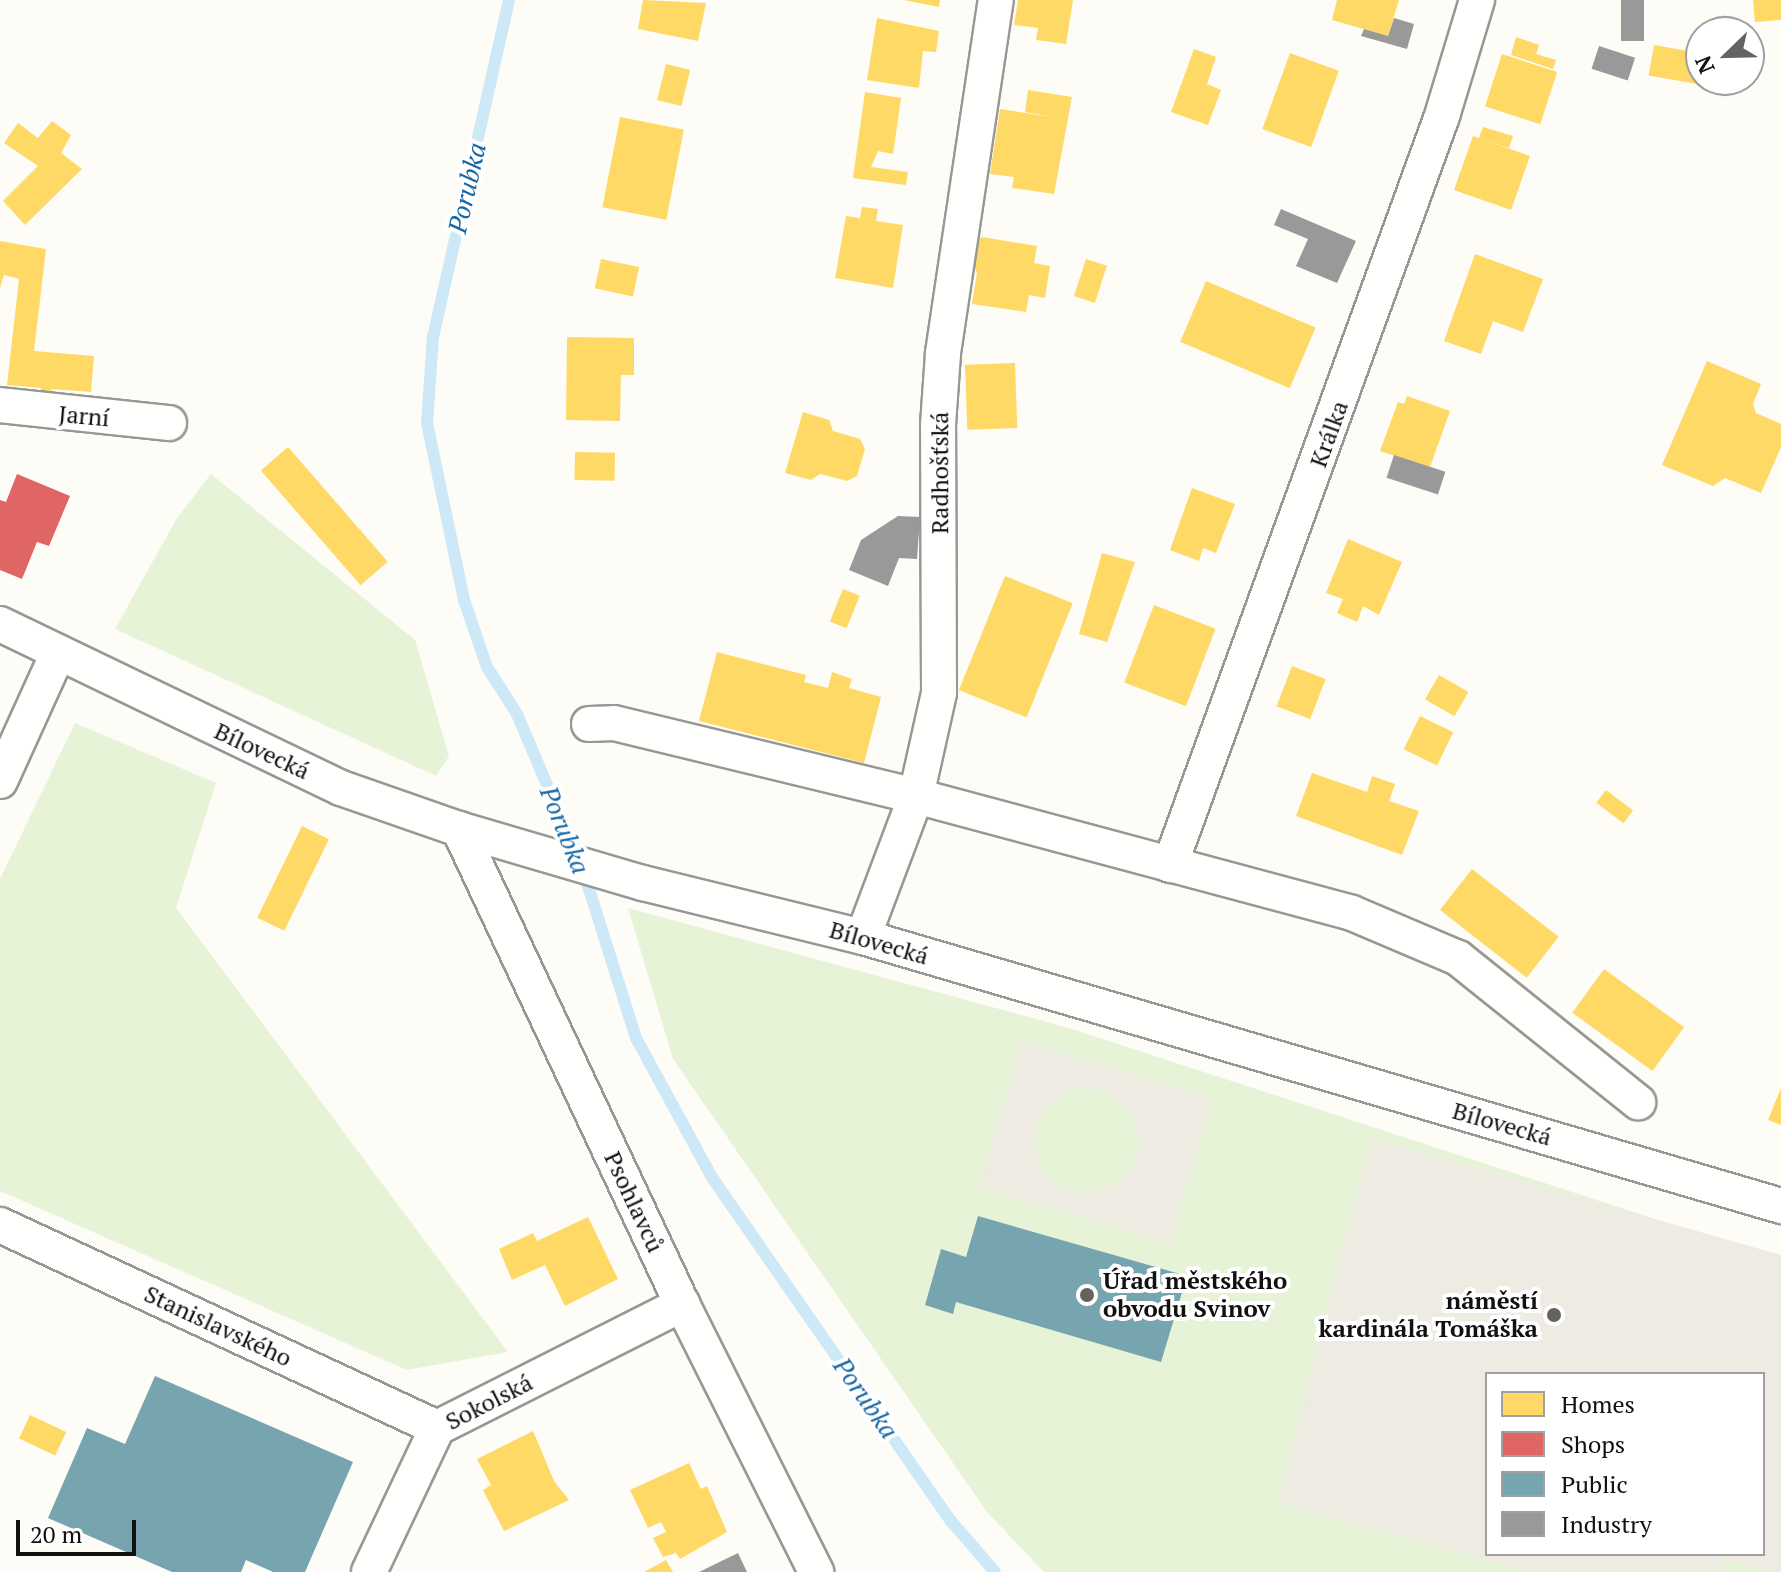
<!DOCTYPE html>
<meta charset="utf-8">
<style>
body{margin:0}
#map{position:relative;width:1781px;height:1572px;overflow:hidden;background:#fdfcf7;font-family:"PT Serif",serif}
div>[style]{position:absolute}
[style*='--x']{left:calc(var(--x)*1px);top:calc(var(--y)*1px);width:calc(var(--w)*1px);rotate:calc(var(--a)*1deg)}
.green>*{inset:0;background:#e7f3d7}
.plaza>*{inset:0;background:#edebe2}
.homes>*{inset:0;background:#ffd966;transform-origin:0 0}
.shops>*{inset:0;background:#e06666}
.public>*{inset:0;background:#76a5af}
.industry>*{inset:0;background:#999;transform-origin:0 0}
.stream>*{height:12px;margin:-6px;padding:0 6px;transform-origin:6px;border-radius:6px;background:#cde8f7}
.roads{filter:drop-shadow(2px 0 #979795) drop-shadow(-2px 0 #979795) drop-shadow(0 2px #979795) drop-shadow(0 -2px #979795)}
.minor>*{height:34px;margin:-17px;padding:0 17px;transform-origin:17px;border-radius:17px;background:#fffffe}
.dots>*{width:22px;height:22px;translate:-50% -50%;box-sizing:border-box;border:4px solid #fff;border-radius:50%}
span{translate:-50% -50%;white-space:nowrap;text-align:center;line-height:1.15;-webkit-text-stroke:8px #fff;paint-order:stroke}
.street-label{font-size:24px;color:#111}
.poi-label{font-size:24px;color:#111;font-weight:700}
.left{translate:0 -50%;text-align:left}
.right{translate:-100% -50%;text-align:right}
.water-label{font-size:26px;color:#1768a6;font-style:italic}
.legend{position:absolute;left:1485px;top:1372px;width:280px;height:184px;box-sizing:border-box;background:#fff;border:2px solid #a0a0a0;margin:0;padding:10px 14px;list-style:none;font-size:24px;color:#111}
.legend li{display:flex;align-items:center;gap:16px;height:40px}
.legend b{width:40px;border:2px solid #a0a0a0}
.north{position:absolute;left:1685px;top:16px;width:80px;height:80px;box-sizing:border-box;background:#fff;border:2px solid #a0a0a0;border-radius:50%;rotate:247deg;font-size:22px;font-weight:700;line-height:32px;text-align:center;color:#111}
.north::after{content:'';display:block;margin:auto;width:28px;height:36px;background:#646362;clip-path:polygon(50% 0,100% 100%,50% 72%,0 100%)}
.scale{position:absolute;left:16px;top:1520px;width:120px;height:36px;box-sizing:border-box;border:4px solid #111;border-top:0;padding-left:10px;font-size:24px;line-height:28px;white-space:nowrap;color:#111;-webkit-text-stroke:6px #fff;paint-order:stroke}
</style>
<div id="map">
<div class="green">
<div style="clip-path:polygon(211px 474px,415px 640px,449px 756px,436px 776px,115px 629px,177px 518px)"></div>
<div style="clip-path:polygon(75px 723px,216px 783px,176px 908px,508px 1352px,407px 1370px,0 1191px,0 879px)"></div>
<div style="clip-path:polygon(evenodd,628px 908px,1069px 1028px,1781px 1260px,1781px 1572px,1044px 1572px,987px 1512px,673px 1059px,628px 908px,1487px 1374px,1763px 1374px,1763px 1554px,1487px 1554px,1487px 1374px)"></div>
</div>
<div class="plaza">
<div style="clip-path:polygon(evenodd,1022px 1041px,1212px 1098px,1170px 1243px,979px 1187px,1022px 1041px,1089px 1088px,1105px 1092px,1130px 1112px,1139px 1143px,1136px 1159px,1117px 1184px,1087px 1194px,1056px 1185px,1043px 1173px,1033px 1141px,1043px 1109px,1071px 1090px,1089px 1088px)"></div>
<div style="clip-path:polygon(evenodd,1371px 1138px,1781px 1255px,1781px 1572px,1720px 1561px,1717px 1572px,1531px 1572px,1278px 1503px,1371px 1138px,1487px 1374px,1763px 1374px,1763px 1554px,1487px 1554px,1487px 1374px)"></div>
</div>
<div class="homes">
<div style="clip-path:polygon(643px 0,706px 3px,698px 41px,638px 29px)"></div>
<div style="clip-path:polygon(904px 0,940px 0,939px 7px)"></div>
<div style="clip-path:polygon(1018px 0,1073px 0,1066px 44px,1036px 40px,1038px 28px,1014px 25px)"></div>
<div style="clip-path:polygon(1337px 0,1399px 0,1388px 36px,1332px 20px)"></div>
<div style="clip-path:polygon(1753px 0,1781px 0,1781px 20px,1755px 22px)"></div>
<div style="clip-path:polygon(877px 18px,939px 31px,936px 52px,923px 51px,919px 88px,867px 80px)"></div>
<div style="clip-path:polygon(1516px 37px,1539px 45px,1536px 54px,1556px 60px,1553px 69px,1511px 55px)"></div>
<div style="left:1654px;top:45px;width:48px;height:31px;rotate:10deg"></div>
<div style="clip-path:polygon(1194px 49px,1216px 57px,1207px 84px,1221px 90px,1208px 125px,1171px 112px)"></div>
<div style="left:1290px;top:53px;width:52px;height:81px;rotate:20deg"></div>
<div style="left:1502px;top:54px;width:58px;height:55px;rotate:18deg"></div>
<div style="left:666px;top:64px;width:25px;height:37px;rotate:14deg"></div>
<div style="clip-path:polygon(1028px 90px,1072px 97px,1054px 194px,1012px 188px,1014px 177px,990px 174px,1000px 109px,1058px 118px,1025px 112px)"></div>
<div style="clip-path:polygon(865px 92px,901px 98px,893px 154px,878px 151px,871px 167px,908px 172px,906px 185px,853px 178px)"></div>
<div style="left:620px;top:117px;width:65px;height:92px;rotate:11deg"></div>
<div style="clip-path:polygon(52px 121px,71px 135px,61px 153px,82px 169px,25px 225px,3px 201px,38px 166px,4px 143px,18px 123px,38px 138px)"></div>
<div style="clip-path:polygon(1483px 127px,1513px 136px,1509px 148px,1487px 141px,1530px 156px,1511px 210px,1454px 190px,1473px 136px,1479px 138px)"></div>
<div style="clip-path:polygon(862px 207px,878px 209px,876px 221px,903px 225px,893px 288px,835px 278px,846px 216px,860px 218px)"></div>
<div style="clip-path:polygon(982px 237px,1037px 246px,1034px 263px,1050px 266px,1045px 298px,1029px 295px,1026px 312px,972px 304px,977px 273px,971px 262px,973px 245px)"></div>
<div style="clip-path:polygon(0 241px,46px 249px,34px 351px,94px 356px,91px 392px,52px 389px,51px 397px,40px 396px,41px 388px,7px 385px,19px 279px,4px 275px,0 288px)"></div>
<div style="clip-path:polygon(1475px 254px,1543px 279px,1523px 332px,1493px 321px,1481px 354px,1444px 341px)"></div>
<div style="left:601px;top:259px;width:39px;height:30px;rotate:12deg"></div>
<div style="left:1086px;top:259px;width:22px;height:39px;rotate:18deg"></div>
<div style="left:1206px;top:281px;width:119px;height:66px;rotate:23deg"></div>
<div style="clip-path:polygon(567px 337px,634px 338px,634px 375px,621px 375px,620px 421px,566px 420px)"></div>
<div style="clip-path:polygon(1707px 361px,1761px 384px,1753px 404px,1756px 413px,1781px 424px,1781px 447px,1761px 493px,1725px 478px,1713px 486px,1662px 465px)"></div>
<div style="left:1015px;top:363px;width:65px;height:50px;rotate:88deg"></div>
<div style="clip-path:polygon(1407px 396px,1450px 411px,1430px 467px,1380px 451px,1398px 402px,1404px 404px)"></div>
<div style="clip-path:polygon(803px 412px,829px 420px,833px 431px,860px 439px,865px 449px,857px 476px,847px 481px,820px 474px,811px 480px,785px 473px)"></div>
<div style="left:288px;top:447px;width:152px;height:36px;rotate:49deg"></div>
<div style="left:575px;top:452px;width:40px;height:28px;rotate:1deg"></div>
<div style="clip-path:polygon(1192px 488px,1235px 504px,1216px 553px,1203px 548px,1199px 561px,1170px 550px)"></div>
<div style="clip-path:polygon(1348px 539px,1402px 562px,1379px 615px,1363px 606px,1357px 622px,1337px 613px,1343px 599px,1326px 593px)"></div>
<div style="clip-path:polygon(1102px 553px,1135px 562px,1107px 642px,1079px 634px)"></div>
<div style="left:1005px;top:576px;width:73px;height:123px;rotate:22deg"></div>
<div style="left:843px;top:589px;width:18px;height:35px;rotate:22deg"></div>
<div style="left:1154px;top:605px;width:66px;height:83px;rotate:21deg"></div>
<div style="clip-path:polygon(717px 652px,806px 675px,804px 682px,828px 688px,832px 672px,852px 679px,849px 688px,881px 697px,864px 763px,699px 721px)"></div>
<div style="left:1292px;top:666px;width:36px;height:43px;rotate:21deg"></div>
<div style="left:1439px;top:675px;width:34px;height:28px;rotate:30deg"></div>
<div style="left:1420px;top:716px;width:37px;height:37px;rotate:26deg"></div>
<div style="clip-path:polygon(1312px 773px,1367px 792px,1372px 776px,1395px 784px,1389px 801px,1419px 811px,1402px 855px,1296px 816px)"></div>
<div style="left:1606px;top:790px;width:34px;height:16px;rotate:37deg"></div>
<div style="left:302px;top:826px;width:30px;height:102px;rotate:26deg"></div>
<div style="left:1472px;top:869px;width:110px;height:52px;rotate:38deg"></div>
<div style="left:1604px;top:969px;width:99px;height:54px;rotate:36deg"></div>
<div style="clip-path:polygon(1781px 1088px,1781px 1125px,1768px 1120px)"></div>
<div style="clip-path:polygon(588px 1217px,618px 1279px,565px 1306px,545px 1265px,512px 1280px,499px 1249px,533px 1233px,537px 1241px)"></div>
<div style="left:30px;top:1415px;width:40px;height:26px;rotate:25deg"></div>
<div style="clip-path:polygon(533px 1431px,554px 1481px,569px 1500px,504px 1531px,483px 1490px,491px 1485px,477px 1459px)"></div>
<div style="clip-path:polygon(689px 1463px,701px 1489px,707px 1486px,727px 1532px,680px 1559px,676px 1553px,663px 1557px,653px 1538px,666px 1532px,661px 1522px,648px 1528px,630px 1490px)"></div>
<div style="clip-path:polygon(666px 1560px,673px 1572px,644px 1572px)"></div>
</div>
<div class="shops">
<div style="clip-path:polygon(17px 474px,70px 496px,49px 546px,37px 542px,22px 579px,0 570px,0 500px,6px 502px)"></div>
</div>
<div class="public">
<div style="clip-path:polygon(978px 1216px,1187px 1276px,1161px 1362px,956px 1302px,953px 1314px,925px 1305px,941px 1249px,966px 1257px)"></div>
<div style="clip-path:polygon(155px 1376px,353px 1462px,305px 1572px,273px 1572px,246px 1560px,241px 1572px,172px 1572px,48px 1518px,87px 1428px,125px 1444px)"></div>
</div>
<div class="industry">
<div style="left:1621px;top:0;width:23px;height:41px"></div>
<div style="clip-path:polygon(1394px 18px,1414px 24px,1407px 49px,1361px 36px,1364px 29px,1388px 36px)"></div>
<div style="left:1599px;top:46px;width:38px;height:24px;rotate:18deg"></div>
<div style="clip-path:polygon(1281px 209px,1356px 241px,1337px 283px,1296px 266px,1308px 239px,1274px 225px)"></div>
<div style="left:1394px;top:455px;width:54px;height:24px;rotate:18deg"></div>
<div style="clip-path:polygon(898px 516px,920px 517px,917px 559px,899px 558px,888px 586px,849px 570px,861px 540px)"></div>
<div style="clip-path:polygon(738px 1553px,747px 1572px,699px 1572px)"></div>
</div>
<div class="stream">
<div style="--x:509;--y:0;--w:344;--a:102.7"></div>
<div style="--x:433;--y:336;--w:87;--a:93.9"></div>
<div style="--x:427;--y:423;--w:181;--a:78.2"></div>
<div style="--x:464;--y:600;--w:71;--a:71.1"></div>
<div style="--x:487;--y:667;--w:56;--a:57.4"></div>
<div style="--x:517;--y:714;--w:169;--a:67.1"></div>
<div style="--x:583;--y:870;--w:176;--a:72.5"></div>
<div style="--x:636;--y:1038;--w:161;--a:61.4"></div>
<div style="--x:713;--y:1179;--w:417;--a:55.2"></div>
<div style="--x:951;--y:1521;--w:67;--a:49.2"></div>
</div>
<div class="roads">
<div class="minor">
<div style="--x:0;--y:405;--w:170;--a:6.1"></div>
<div style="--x:0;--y:624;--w:378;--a:25.7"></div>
<div style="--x:341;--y:788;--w:125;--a:19.2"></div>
<div style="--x:459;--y:829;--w:192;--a:16.4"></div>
<div style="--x:643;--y:883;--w:227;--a:13.8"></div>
<div style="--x:863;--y:937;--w:957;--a:16.33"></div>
<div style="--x:589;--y:724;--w:25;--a:-2"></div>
<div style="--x:614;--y:723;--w:311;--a:13.6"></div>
<div style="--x:916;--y:796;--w:451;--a:15"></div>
<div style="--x:1352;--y:913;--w:115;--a:23"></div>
<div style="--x:1458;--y:958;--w:231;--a:38.7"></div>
<div style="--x:0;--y:781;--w:141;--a:-65.6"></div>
<div style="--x:459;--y:829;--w:525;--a:64.85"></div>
<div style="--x:682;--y:1304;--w:300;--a:63.4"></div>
<div style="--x:1170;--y:865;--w:797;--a:-70.04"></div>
<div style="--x:1442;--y:116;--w:121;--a:-73.2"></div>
<div style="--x:863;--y:937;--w:151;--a:-69.4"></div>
<div style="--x:916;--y:796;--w:106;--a:-77.4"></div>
<div style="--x:939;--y:693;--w:268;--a:-90.2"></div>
<div style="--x:938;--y:425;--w:72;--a:-86"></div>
<div style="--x:943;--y:353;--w:357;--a:-81.5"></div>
<div style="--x:0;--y:1225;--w:482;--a:24.9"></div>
<div style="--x:369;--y:1572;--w:159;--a:-64.7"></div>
<div style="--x:437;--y:1428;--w:275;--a:-26.8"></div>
</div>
</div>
<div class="dots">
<div style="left:1087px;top:1295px;background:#646362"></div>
<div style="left:1554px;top:1315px;background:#646362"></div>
</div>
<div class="street-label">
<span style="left:84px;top:416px;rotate:5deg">Jarní</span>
<span style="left:1329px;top:434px;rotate:-70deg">Králka</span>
<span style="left:940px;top:473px;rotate:-90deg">Radhošťská</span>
<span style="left:262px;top:751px;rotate:25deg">Bílovecká</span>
<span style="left:879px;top:943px;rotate:16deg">Bílovecká</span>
<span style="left:1502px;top:1124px;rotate:16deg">Bílovecká</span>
<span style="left:634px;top:1202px;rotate:65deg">Psohlavců</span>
<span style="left:218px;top:1326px;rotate:25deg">Stanislavského</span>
<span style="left:489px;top:1402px;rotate:-27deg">Sokolská</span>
</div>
<div class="poi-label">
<span class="left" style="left:1103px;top:1295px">Úřad městského<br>obvodu Svinov</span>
<span class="right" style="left:1538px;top:1315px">náměstí<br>kardinála Tomáška</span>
</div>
<div class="water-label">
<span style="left:467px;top:188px;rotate:-77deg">Porubka</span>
<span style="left:565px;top:830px;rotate:68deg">Porubka</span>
<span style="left:866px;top:1398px;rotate:55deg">Porubka</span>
</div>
<ul class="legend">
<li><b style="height:22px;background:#ffd966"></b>Homes</li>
<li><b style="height:22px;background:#e06666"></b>Shops</li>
<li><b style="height:22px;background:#76a5af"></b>Public</li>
<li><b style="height:22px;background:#999"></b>Industry</li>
</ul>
<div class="north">N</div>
<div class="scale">20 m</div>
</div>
